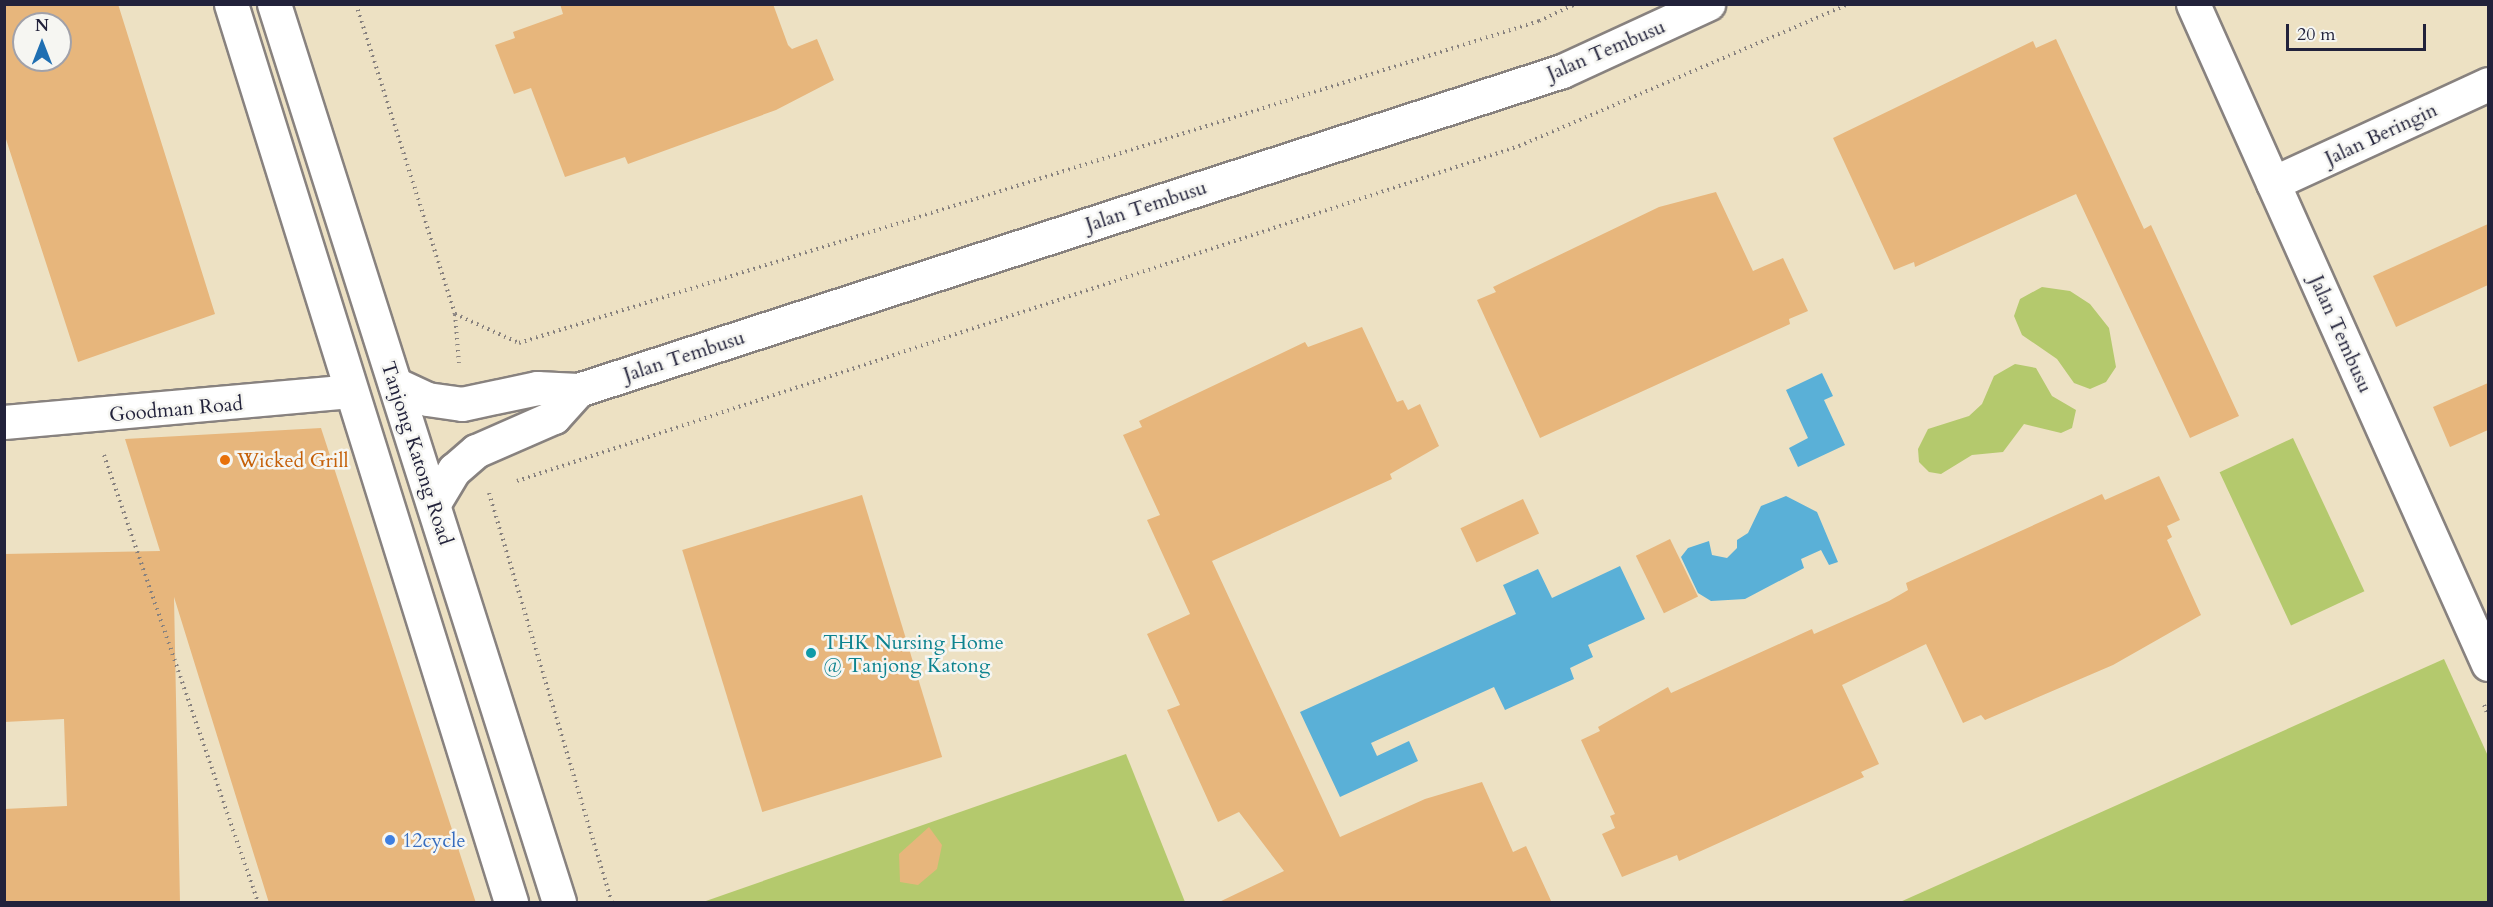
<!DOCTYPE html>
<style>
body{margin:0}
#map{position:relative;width:2493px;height:907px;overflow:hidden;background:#ede1c3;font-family:Cardo,serif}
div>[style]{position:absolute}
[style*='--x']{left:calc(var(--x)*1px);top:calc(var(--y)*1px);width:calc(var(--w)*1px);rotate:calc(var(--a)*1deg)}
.green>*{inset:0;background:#b4c96d;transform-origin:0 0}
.water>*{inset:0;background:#5ab0d7}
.building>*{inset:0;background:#e7b67c;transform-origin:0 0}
.path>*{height:4px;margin-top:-2px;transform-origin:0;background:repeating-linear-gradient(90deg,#88827f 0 1.5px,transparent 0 6px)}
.roads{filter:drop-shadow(2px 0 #88827f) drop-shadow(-2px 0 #88827f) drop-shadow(0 2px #88827f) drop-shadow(0 -2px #88827f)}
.street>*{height:33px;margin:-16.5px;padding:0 16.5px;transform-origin:16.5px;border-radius:16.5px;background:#fff}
.secondary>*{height:33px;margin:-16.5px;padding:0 16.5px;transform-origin:16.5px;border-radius:16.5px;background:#fff}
.dots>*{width:16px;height:16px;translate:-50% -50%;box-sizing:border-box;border:3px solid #f6f6f2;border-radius:50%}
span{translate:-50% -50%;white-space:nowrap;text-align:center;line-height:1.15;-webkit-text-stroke:5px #f6f6f2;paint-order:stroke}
.street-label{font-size:20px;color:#22223b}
.food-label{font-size:20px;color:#c56008}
.left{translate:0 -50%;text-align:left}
.culture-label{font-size:20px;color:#0d838f}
.shop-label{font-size:20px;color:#366cbe}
.frame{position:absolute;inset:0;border:6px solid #22223b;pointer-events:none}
.north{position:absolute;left:12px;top:12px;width:60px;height:60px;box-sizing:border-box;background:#f6f6f2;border:2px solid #a1a1a9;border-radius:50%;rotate:0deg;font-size:16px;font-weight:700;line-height:24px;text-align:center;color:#22223b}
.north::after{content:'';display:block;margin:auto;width:21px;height:27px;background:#1f6fb2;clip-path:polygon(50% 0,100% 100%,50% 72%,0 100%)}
.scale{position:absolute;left:2286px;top:24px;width:140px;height:27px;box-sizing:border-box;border:3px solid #22223b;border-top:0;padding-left:8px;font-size:18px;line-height:21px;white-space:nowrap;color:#22223b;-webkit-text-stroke:4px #f6f6f2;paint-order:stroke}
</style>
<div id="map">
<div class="green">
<div style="clip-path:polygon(2042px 287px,2070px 291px,2090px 304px,2109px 328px,2116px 367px,2106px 382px,2090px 389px,2074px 383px,2057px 359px,2022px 335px,2014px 316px,2020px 299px)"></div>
<div style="clip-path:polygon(2015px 364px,2036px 368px,2052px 396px,2076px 410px,2072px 428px,2061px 433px,2024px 424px,2003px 452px,1972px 455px,1941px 474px,1929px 472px,1919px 462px,1918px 449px,1928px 429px,1969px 416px,1982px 404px,1994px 376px)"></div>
<div style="left:2293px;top:438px;width:169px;height:81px;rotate:65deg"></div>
<div style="clip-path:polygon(2444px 659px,2488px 756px,2488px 902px,1900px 902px)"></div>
<div style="clip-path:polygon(1126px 754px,1185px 902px,703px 902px)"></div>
</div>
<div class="water">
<div style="clip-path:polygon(1822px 373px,1833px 396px,1824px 400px,1845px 445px,1798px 467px,1789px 448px,1808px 438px,1786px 390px)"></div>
<div style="clip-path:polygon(1786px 496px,1817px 512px,1838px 562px,1829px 565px,1821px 550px,1801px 559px,1804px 568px,1745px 599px,1711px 601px,1698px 593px,1681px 557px,1688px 548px,1709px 541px,1712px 555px,1727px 558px,1737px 548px,1737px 540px,1748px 533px,1761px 506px)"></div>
<div style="clip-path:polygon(1620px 566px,1645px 619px,1588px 645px,1593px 657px,1570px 668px,1574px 679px,1505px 710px,1494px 687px,1371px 743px,1377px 756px,1409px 741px,1418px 761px,1340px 797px,1300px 712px,1516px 614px,1503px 585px,1538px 569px,1552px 598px)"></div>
</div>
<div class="building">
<div style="clip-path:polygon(evenodd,4px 4px,118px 4px,215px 314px,78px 362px,4px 133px,4px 4px,24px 24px,60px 24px,60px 60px,24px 60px,24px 24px)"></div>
<div style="clip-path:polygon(560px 4px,773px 4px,788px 45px,792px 49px,817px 39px,834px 80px,776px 110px,628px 164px,625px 157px,565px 177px,531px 88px,514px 94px,495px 45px,515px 38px,513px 32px,563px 14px)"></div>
<div style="clip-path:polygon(2056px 39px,2144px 229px,2151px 225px,2239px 416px,2190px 438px,2076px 194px,1915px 267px,1914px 262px,1894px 270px,1833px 138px,2033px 41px,2036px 48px)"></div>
<div style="clip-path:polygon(1716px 192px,1753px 271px,1783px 258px,1808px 311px,1789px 319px,1790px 324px,1540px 438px,1477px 300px,1496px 292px,1493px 287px,1659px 207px)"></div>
<div style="clip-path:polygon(2488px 224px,2488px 285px,2396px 327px,2373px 276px)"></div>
<div style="clip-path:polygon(1362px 327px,1397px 402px,1403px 400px,1408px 410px,1420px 404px,1439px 446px,1390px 474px,1392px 479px,1212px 561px,1340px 837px,1425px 799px,1482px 782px,1513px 852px,1526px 846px,1552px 903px,1217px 903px,1284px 871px,1239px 812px,1218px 822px,1167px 710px,1180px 705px,1147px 634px,1190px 614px,1147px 520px,1160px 515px,1123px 435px,1142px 427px,1139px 421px,1305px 342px,1308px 347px)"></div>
<div style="clip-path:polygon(2488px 383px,2488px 430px,2450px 447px,2433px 407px)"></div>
<div style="clip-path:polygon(321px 428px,476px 903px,269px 903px,174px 597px,180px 903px,4px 903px,4px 809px,67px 806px,64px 719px,4px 722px,4px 554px,160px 551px,125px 439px)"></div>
<div style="clip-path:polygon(2159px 476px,2180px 520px,2167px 526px,2172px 537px,2167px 540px,2201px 615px,2113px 665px,1985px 720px,1981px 715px,1963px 723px,1926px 644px,1842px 685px,1879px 764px,1861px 772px,1864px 777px,1679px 861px,1677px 855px,1622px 877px,1602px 834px,1615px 828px,1610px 816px,1615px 814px,1581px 740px,1600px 731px,1598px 727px,1668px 687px,1671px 693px,1812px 629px,1814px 634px,1889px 601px,1908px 590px,1906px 583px,2102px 494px,2105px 500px)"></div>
<div style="left:862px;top:495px;width:274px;height:188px;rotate:73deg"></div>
<div style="left:1523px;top:499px;width:38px;height:69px;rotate:65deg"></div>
<div style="left:1670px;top:539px;width:64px;height:38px;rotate:64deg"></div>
<div style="clip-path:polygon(929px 827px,942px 845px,937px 869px,918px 885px,900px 882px,899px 854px)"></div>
</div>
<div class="path">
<div style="--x:356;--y:4;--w:325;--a:72.3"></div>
<div style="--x:455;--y:314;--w:49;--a:85.3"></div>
<div style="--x:455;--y:314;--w:70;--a:24.4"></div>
<div style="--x:519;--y:343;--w:1070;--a:-17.52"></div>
<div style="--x:1539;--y:21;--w:40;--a:-25"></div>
<div style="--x:104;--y:455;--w:473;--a:71"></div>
<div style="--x:517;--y:481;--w:1057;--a:-18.49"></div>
<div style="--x:1519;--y:146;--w:359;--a:-23.3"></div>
<div style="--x:489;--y:493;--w:427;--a:73.3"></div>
<div style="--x:2484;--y:705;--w:11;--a:68"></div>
</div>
<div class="roads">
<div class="street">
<div style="--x:2193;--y:4;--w:723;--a:65.92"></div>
<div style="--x:2273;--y:183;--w:237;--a:-24.7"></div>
<div style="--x:395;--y:384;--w:35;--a:25"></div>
<div style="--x:427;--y:399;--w:35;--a:8"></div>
<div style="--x:462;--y:404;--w:77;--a:-12"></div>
<div style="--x:537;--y:388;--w:41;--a:2.8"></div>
<div style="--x:578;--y:390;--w:1034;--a:-17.96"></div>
<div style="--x:1562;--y:71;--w:161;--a:-24.7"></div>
<div style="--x:4;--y:422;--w:345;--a:-5.1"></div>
<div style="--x:434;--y:503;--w:39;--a:-59"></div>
<div style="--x:454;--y:470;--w:29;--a:-41"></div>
<div style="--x:476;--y:451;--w:85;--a:-23.6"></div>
<div style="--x:554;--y:417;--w:36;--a:-48"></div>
</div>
<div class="secondary">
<div style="--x:231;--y:4;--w:941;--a:72.68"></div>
<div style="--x:274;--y:4;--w:942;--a:72.39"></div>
</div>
</div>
<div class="dots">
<div style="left:225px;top:460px;background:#e8710a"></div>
<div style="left:811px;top:653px;background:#0f9aa8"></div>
<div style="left:390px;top:840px;background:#3f7fe0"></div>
</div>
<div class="street-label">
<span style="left:1606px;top:50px;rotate:-23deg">Jalan Tembusu</span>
<span style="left:2381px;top:134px;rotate:-25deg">Jalan Beringin</span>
<span style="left:1146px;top:206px;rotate:-18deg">Jalan Tembusu</span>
<span style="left:2341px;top:334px;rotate:66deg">Jalan Tembusu</span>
<span style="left:684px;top:356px;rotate:-18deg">Jalan Tembusu</span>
<span style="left:176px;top:409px;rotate:-5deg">Goodman Road</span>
<span style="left:417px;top:453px;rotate:72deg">Tanjong Katong Road</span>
</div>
<div class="food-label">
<span class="left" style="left:237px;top:460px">Wicked Grill</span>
</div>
<div class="culture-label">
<span class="left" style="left:823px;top:654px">THK Nursing Home<br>@ Tanjong Katong</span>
</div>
<div class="shop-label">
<span class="left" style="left:402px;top:840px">12cycle</span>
</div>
<div class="frame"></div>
<div class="north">N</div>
<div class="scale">20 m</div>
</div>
